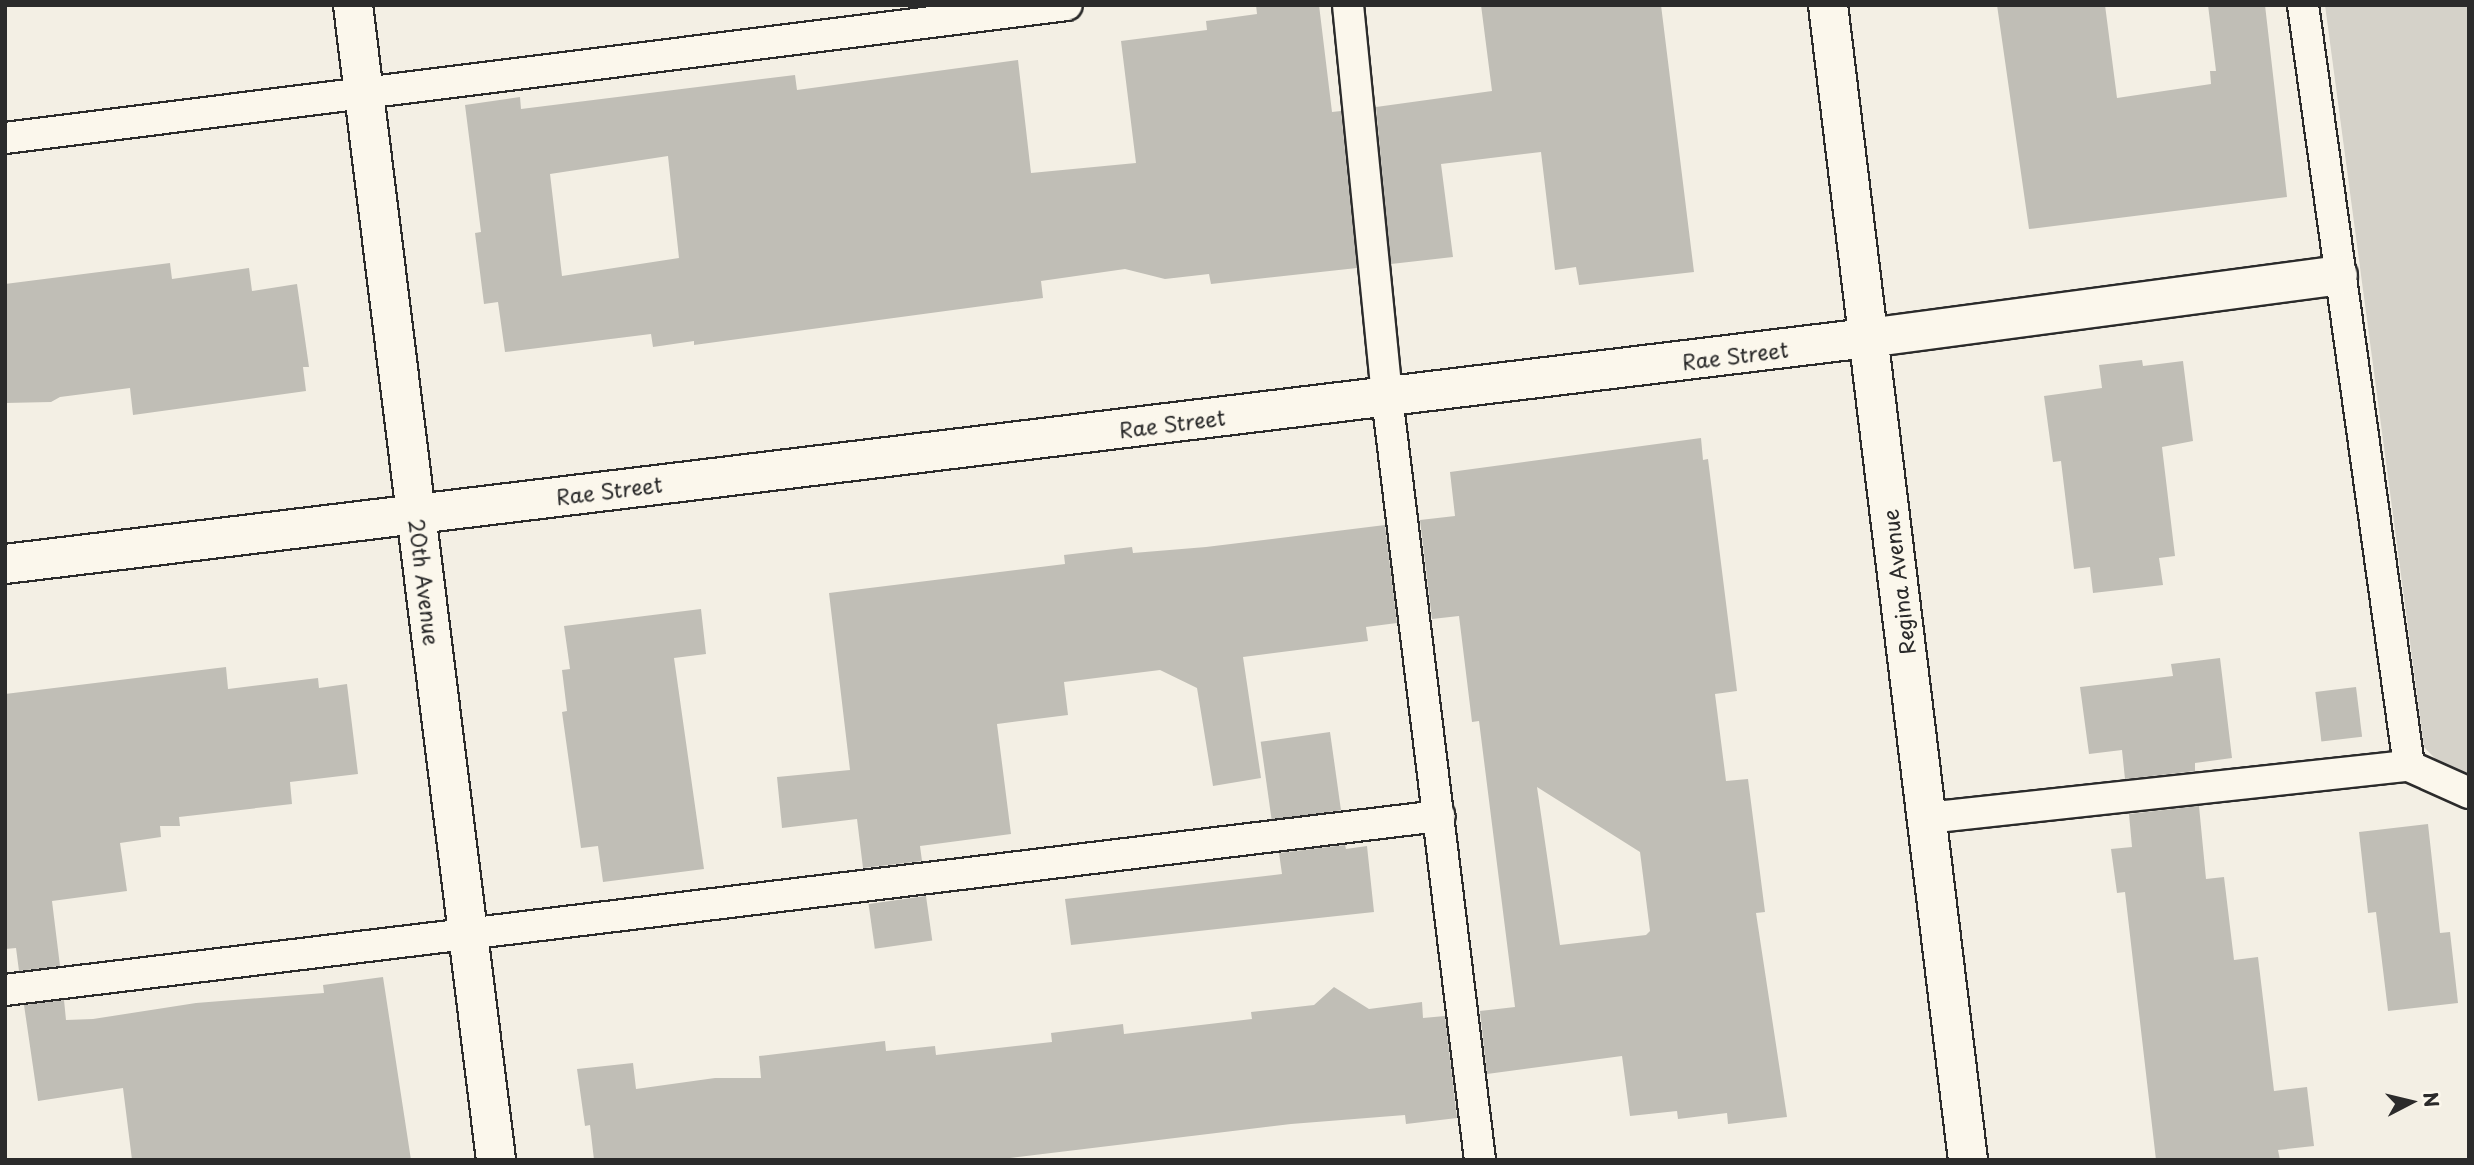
<!DOCTYPE html>
<style>
body{margin:0}
#map{position:relative;width:2474px;height:1165px;overflow:hidden;background:#f3efe4;font-family:"Playpen Sans",sans-serif}
div>[style]{position:absolute}
[style*='--x']{left:calc(var(--x)*1px);top:calc(var(--y)*1px);width:calc(var(--w)*1px);rotate:calc(var(--a)*1deg)}
.green>*{inset:0;background:#d5d2c9}
.building>*{inset:0;background:#c0beb6;transform-origin:0 0}
.roads{filter:drop-shadow(2px 0 #2b2b2b) drop-shadow(-2px 0 #2b2b2b) drop-shadow(0 2px #2b2b2b) drop-shadow(0 -2px #2b2b2b)}
.service>*{height:30px;margin:-15px;padding:0 15px;transform-origin:15px;border-radius:15px;background:#fbf7ec}
.minor>*{height:38px;margin:-19px;padding:0 19px;transform-origin:19px;border-radius:19px;background:#fbf7ec}
.tertiary>*{height:38px;margin:-19px;padding:0 19px;transform-origin:19px;border-radius:19px;background:#fbf7ec}
span{translate:-50% -50%;white-space:nowrap;text-align:center;line-height:1.15;-webkit-text-stroke:6px #fbf7ec;paint-order:stroke}
.street-label{font-size:21px;color:#2b2b2b}
.frame{position:absolute;inset:0;border:7px solid #2b2b2b;pointer-events:none}
.north{position:absolute;left:2376px;top:1067px;width:70px;height:70px;-webkit-text-stroke:5px #fbf7ec;paint-order:stroke;rotate:83deg;font-size:19px;font-weight:700;line-height:28px;text-align:center;color:#2b2b2b}
.north::after{content:'';display:block;margin:auto;width:24px;height:32px;background:#2b2b2b;clip-path:polygon(50% 0,100% 100%,50% 72%,0 100%)}
</style>
<div id="map">
<div class="green">
<div style="clip-path:polygon(2325px 5px,2469px 5px,2469px 794px,2424px 747px)"></div>
</div>
<div class="building">
<div style="clip-path:polygon(evenodd,1256px 5px,1319px 5px,1332px 112px,1341px 111px,1357px 268px,1211px 284px,1209px 274px,1165px 279px,1125px 269px,1041px 281px,1043px 298px,694px 345px,694px 341px,653px 347px,651px 334px,505px 352px,498px 302px,484px 304px,475px 233px,481px 232px,465px 105px,520px 97px,521px 109px,795px 75px,797px 90px,1018px 60px,1031px 173px,1136px 163px,1121px 41px,1207px 30px,1206px 21px,1257px 14px,1256px 5px,668px 156px,679px 258px,562px 276px,550px 174px,668px 156px)"></div>
<div style="clip-path:polygon(1481px 5px,1661px 5px,1694px 272px,1579px 285px,1576px 267px,1555px 270px,1541px 152px,1441px 164px,1453px 257px,1391px 264px,1376px 107px,1492px 91px)"></div>
<div style="clip-path:polygon(1997px 5px,2105px 5px,2117px 98px,2211px 84px,2210px 71px,2216px 71px,2208px 5px,2265px 5px,2287px 197px,2029px 229px)"></div>
<div style="clip-path:polygon(170px 263px,172px 279px,249px 268px,252px 291px,297px 284px,309px 367px,303px 367px,306px 391px,133px 415px,130px 388px,60px 397px,51px 402px,5px 403px,5px 284px)"></div>
<div style="clip-path:polygon(2142px 360px,2143px 366px,2183px 361px,2193px 441px,2162px 447px,2175px 556px,2159px 558px,2163px 585px,2093px 593px,2090px 567px,2074px 569px,2061px 461px,2053px 462px,2044px 396px,2102px 388px,2099px 365px)"></div>
<div style="clip-path:polygon(evenodd,1701px 438px,1703px 460px,1708px 459px,1737px 691px,1715px 694px,1726px 781px,1748px 779px,1765px 912px,1756px 913px,1787px 1117px,1728px 1124px,1727px 1113px,1678px 1119px,1677px 1111px,1630px 1116px,1622px 1056px,1487px 1074px,1480px 1011px,1515px 1007px,1479px 721px,1472px 722px,1459px 616px,1432px 619px,1420px 520px,1455px 516px,1450px 472px,1701px 438px,1537px 787px,1640px 852px,1650px 931px,1646px 935px,1560px 945px,1537px 787px)"></div>
<div style="clip-path:polygon(1385px 525px,1397px 623px,1366px 627px,1368px 641px,1243px 657px,1261px 778px,1213px 786px,1197px 688px,1160px 670px,1064px 682px,1068px 715px,997px 724px,1011px 834px,920px 846px,922px 861px,863px 868px,857px 819px,782px 828px,777px 777px,850px 770px,829px 593px,1065px 564px,1064px 555px,1132px 547px,1133px 553px,1206px 547px)"></div>
<div style="clip-path:polygon(701px 609px,706px 654px,674px 658px,704px 869px,603px 882px,598px 846px,581px 848px,562px 712px,567px 711px,562px 670px,570px 669px,564px 626px)"></div>
<div style="clip-path:polygon(2220px 658px,2232px 758px,2195px 763px,2195px 771px,2125px 779px,2122px 750px,2089px 754px,2080px 687px,2173px 676px,2171px 664px)"></div>
<div style="clip-path:polygon(226px 667px,228px 689px,318px 678px,319px 688px,347px 684px,358px 774px,290px 782px,292px 804px,179px 817px,180px 826px,160px 826px,161px 837px,120px 843px,127px 891px,52px 901px,60px 966px,19px 971px,16px 948px,5px 949px,5px 694px)"></div>
<div style="left:2356px;top:687px;width:50px;height:41px;rotate:83deg"></div>
<div style="left:1330px;top:732px;width:79px;height:70px;rotate:82deg"></div>
<div style="clip-path:polygon(2199px 806px,2206px 879px,2224px 877px,2234px 960px,2258px 957px,2274px 1091px,2307px 1087px,2314px 1146px,2278px 1150px,2280px 1160px,2156px 1160px,2125px 892px,2117px 893px,2111px 849px,2132px 847px,2129px 814px)"></div>
<div style="clip-path:polygon(2428px 824px,2440px 933px,2450px 932px,2458px 1003px,2388px 1011px,2376px 912px,2368px 913px,2359px 832px)"></div>
<div style="clip-path:polygon(1345px 845px,1346px 849px,1367px 846px,1374px 912px,1071px 945px,1065px 899px,1282px 874px,1279px 853px)"></div>
<div style="left:926px;top:896px;width:45px;height:58px;rotate:82deg"></div>
<div style="clip-path:polygon(383px 977px,411px 1160px,132px 1160px,123px 1088px,38px 1101px,24px 1005px,64px 1000px,66px 1020px,93px 1019px,196px 1003px,324px 993px,323px 985px)"></div>
<div style="clip-path:polygon(1334px 987px,1369px 1009px,1422px 1002px,1423px 1018px,1445px 1016px,1457px 1118px,1406px 1124px,1405px 1115px,1291px 1124px,994px 1160px,594px 1160px,590px 1125px,585px 1126px,577px 1069px,633px 1063px,636px 1089px,715px 1078px,761px 1078px,759px 1056px,885px 1041px,886px 1051px,935px 1046px,936px 1055px,1052px 1042px,1051px 1033px,1123px 1024px,1124px 1034px,1252px 1019px,1251px 1012px,1314px 1005px)"></div>
</div>
<div class="roads">
<div class="service">
<div style="--x:1348;--y:5;--w:394;--a:84.3"></div>
<div style="--x:1387;--y:397;--w:769;--a:83.05"></div>
<div style="--x:2303;--y:5;--w:768;--a:82.07"></div>
<div style="--x:5;--y:138;--w:1070;--a:-7.14"></div>
<div style="--x:1927;--y:818;--w:485;--a:-6.2"></div>
<div style="--x:2409;--y:766;--w:66;--a:24.2"></div>
<div style="--x:5;--y:990;--w:1445;--a:-6.92"></div>
</div>
<div class="minor">
<div style="--x:353;--y:5;--w:1164;--a:82.94"></div>
<div style="--x:5;--y:564;--w:1877;--a:-6.92"></div>
<div style="--x:1868;--y:338;--w:474;--a:-7.6"></div>
</div>
<div class="tertiary">
<div style="--x:1828;--y:5;--w:1163;--a:83.09"></div>
</div>
</div>
<div class="street-label">
<span style="left:1735px;top:355px;rotate:-7deg">Rae Street</span>
<span style="left:1172px;top:423px;rotate:-7deg">Rae Street</span>
<span style="left:609px;top:490px;rotate:-7deg">Rae Street</span>
<span style="left:425px;top:582px;rotate:83deg">20th Avenue</span>
<span style="left:1898px;top:582px;rotate:-97deg">Regina Avenue</span>
</div>
<div class="frame"></div>
<div class="north">N</div>
</div>
